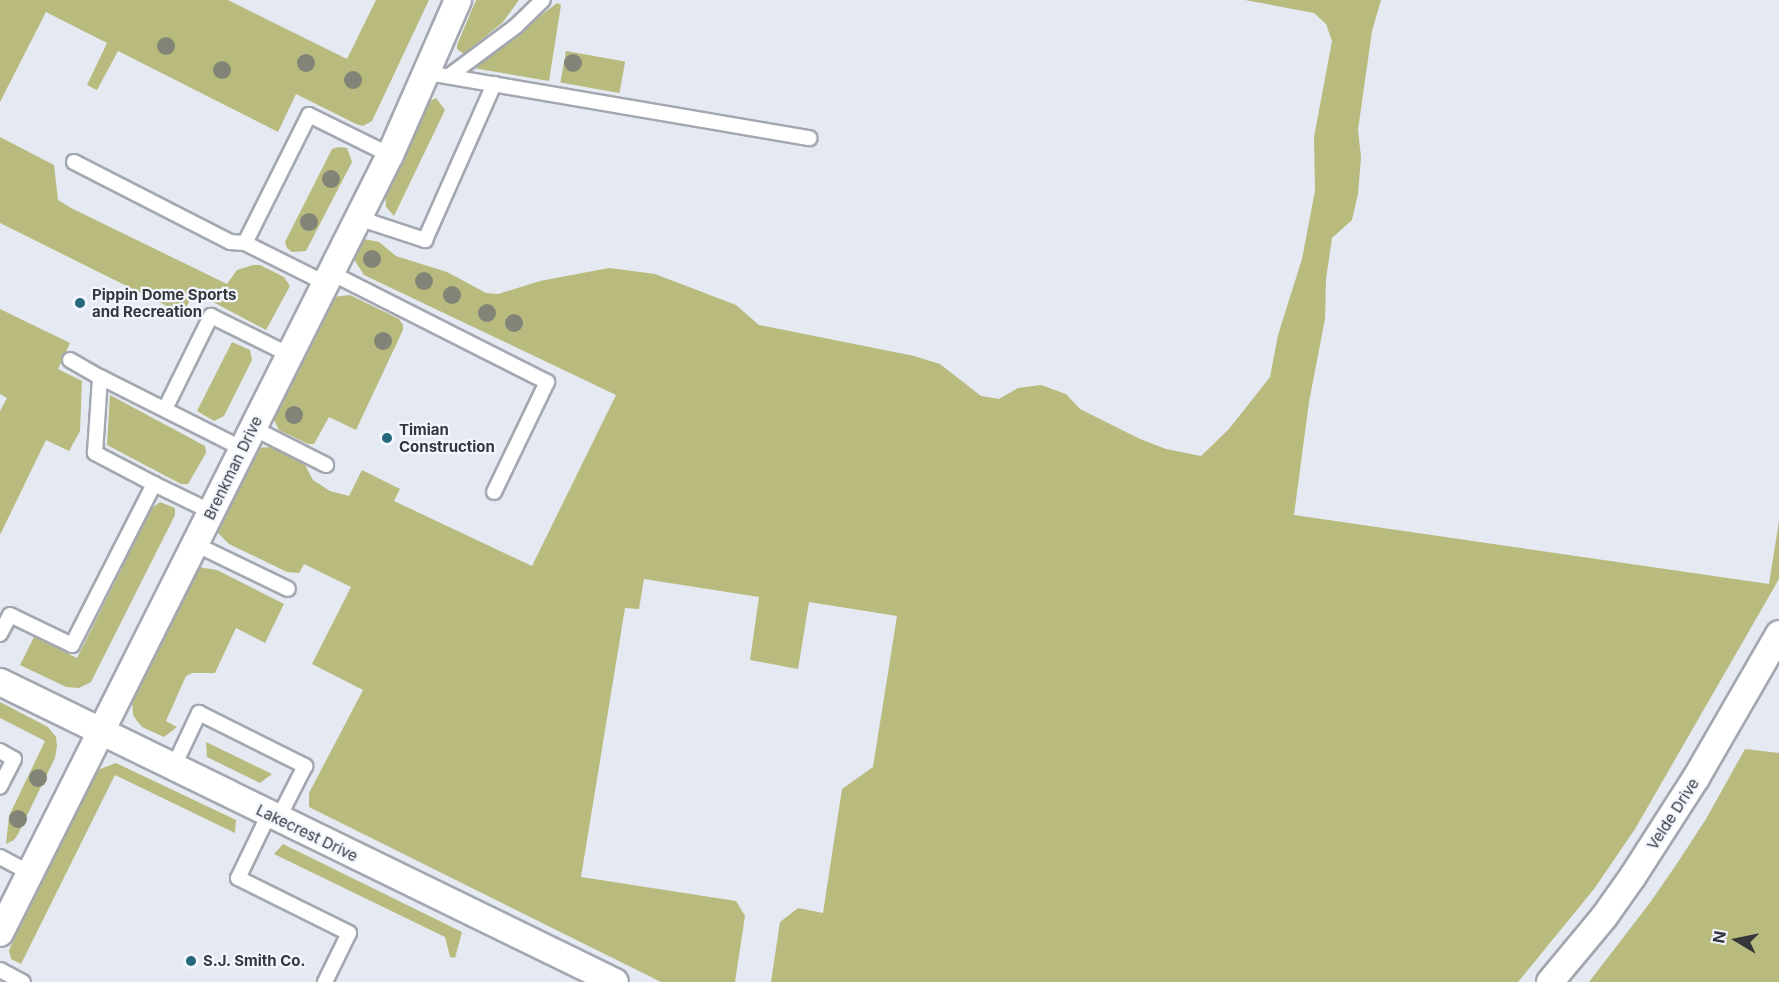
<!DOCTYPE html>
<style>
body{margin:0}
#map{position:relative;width:1779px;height:982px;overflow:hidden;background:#e4e9f2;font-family:Inter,sans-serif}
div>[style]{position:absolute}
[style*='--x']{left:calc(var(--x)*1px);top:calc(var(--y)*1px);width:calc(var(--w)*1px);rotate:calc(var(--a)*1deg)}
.green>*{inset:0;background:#b9bb7e;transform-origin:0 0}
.roads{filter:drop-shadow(2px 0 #a2a7b0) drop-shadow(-2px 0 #a2a7b0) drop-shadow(0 2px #a2a7b0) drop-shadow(0 -2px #a2a7b0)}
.lane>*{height:14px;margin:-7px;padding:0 7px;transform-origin:7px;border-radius:7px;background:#fff}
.street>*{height:26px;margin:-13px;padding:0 13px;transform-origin:13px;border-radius:13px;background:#fff}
.trees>*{width:18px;height:18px;margin:-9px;border-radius:50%;background:#828478}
.dots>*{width:16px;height:16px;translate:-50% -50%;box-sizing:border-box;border:3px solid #f2f6fe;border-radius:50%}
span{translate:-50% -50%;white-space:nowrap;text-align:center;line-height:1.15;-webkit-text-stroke:4.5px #f2f6fe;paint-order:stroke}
.poi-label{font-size:15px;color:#35373b;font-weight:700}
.left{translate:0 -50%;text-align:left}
.street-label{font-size:15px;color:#35373b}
.north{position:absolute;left:1707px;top:910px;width:60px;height:60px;-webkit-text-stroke:4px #f2f6fe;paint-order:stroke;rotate:280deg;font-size:16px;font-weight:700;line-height:24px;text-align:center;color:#35373b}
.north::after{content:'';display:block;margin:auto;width:21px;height:27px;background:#35373b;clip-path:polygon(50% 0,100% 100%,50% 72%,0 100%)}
</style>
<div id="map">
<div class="green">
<div style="clip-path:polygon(0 0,228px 0,347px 59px,376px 0,429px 0,372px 121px,363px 126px,356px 124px,296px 94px,278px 132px,118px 51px,97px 90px,87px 85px,107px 43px,46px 12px,0 102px)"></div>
<div style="clip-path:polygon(476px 0,519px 0,503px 22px,464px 54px,457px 49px,457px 45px)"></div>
<div style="clip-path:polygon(1245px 0,1381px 0,1372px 31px,1358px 130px,1361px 157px,1358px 194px,1352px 220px,1332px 238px,1326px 279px,1325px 319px,1309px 402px,1294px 515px,1769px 584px,1779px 521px,1779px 579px,1635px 829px,1594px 889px,1518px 982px,771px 982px,780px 922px,798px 908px,823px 913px,842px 789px,873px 767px,897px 616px,809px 602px,798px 669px,750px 660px,759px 597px,644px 579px,639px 609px,625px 608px,581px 877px,736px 901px,745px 916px,735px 982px,661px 982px,309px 807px,309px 793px,363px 690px,312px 664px,351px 587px,304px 564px,299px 573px,287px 572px,229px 544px,215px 530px,255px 448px,271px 447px,304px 463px,313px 480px,330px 491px,349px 496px,362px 470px,400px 489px,394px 501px,532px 566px,616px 395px,364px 275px,353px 258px,353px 249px,359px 238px,379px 242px,396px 256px,447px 272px,486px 293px,498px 294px,540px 281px,609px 268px,655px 274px,736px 305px,759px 325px,914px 356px,940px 364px,981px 396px,999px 399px,1018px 388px,1041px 385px,1066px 394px,1080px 409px,1140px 439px,1166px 449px,1201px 456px,1229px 429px,1270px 377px,1278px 335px,1302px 259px,1315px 191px,1314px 137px,1332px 41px,1326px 24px,1314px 13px)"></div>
<div style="clip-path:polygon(557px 3px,561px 5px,549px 81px,473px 68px)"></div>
<div style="left:566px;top:51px;width:60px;height:32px;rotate:10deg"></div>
<div style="clip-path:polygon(436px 98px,445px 110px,394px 216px,386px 207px,385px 190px,430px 101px)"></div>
<div style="clip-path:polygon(0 137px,54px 165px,58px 200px,71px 208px,227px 284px,237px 270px,253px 265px,260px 265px,284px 277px,290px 286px,266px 330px,194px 292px,183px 314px,0 223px)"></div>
<div style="clip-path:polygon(338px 147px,347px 148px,352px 162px,306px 251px,292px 252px,287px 248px,285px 242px,332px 149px)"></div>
<div style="clip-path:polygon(350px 295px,399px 319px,403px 325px,403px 330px,356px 430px,329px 417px,314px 444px,308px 444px,279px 430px,272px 416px,332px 297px)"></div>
<div style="clip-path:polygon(0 309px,70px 343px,58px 369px,82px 381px,80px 431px,69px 451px,46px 440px,0 535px,0 411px,7px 398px,0 394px)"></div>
<div style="clip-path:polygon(232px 342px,250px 350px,252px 360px,224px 416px,214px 421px,197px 411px)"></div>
<div style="clip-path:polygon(110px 395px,205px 446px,206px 453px,188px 484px,181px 484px,107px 445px)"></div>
<div style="clip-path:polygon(160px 502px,175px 508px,175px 515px,91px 682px,79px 688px,66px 687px,20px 665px,34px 637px,77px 658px,152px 508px)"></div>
<div style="clip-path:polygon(198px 567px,217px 570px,284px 604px,265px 643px,236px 628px,215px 673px,192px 673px,186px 676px,166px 721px,177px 727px,164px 737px,142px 727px,137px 721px,133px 715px,132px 701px)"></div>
<div style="clip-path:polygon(0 702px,48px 727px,56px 737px,57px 746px,55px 758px,18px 834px,14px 840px,6px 844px,9px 816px,45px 741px,0 718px)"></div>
<div style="clip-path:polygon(206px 742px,272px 774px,260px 783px,207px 757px)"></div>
<div style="clip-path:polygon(1745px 749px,1779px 753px,1779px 982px,1589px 982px,1649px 904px,1678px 862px,1706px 819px)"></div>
<div style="clip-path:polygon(116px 763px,236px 820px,235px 833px,115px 775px,21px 964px,11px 959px,9px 950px,95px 776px,100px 769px)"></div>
<div style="clip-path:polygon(283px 844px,462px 932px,455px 958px,450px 957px,445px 937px,274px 854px)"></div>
</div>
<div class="roads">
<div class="lane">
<div style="--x:428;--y:73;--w:387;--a:9.7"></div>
<div style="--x:449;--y:76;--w:84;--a:-36.7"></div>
<div style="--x:516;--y:26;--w:37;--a:-44"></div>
<div style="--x:74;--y:162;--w:175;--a:27.1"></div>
<div style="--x:230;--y:242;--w:15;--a:4"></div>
<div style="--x:358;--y:218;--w:71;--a:18.2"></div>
<div style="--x:425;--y:240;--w:171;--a:-66.1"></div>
<div style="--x:331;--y:273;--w:242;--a:26.8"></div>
<div style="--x:547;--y:382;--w:122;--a:115.7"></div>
<div style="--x:325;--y:283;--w:89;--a:-153.4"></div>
<div style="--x:245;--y:243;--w:143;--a:-63.4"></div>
<div style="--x:309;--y:115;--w:90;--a:26.3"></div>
<div style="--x:70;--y:360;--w:34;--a:30"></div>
<div style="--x:165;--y:409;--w:104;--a:-63.7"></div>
<div style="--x:211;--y:316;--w:88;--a:26.3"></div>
<div style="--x:253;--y:428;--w:82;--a:26.9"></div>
<div style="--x:154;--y:484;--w:67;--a:-152.3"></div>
<div style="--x:95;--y:453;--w:76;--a:-86.2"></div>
<div style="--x:100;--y:377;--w:160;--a:26.7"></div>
<div style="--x:195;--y:544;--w:103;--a:25.8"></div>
<div style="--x:0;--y:634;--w:21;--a:-62"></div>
<div style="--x:10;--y:615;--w:69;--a:25.8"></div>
<div style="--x:72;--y:645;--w:181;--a:-63"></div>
<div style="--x:154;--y:484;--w:64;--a:25.8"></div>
<div style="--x:0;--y:751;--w:16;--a:30"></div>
<div style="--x:14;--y:759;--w:31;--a:117"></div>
<div style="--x:173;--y:768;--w:61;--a:-64.7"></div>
<div style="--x:199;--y:713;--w:119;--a:26.6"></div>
<div style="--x:305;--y:766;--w:59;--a:117"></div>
<div style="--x:269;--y:814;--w:71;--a:115.8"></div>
<div style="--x:238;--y:878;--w:124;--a:26.4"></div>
<div style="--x:349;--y:933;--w:55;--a:116.1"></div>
<div style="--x:0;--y:857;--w:34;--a:28"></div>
<div style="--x:0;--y:970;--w:26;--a:28"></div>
</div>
<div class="street">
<div style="--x:0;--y:682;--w:684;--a:26"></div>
<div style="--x:0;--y:933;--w:870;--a:-63.38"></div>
<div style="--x:390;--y:155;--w:169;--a:-66.3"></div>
<div style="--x:1550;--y:982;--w:85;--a:-50.3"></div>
<div style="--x:1604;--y:917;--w:50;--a:-54.7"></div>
<div style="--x:1633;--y:876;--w:117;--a:-57.3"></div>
<div style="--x:1696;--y:778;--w:166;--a:-60"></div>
</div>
</div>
<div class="trees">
<div style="left:166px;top:46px"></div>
<div style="left:306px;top:63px"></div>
<div style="left:573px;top:63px"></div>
<div style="left:222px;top:70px"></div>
<div style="left:353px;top:80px"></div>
<div style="left:331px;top:179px"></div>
<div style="left:309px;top:222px"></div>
<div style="left:372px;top:259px"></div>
<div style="left:424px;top:281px"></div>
<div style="left:452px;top:295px"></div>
<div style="left:487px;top:313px"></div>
<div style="left:514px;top:323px"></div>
<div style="left:383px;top:341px"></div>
<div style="left:294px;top:415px"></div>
<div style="left:38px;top:778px"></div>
<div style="left:18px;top:819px"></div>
</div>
<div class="dots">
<div style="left:80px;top:303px;background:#26687b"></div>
<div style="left:387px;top:438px;background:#26687b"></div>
<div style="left:191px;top:961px;background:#26687b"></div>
</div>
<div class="poi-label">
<span class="left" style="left:92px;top:303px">Pippin Dome Sports<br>and Recreation</span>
<span class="left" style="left:399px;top:438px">Timian<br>Construction</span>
<span class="left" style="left:203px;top:961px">S.J. Smith Co.</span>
</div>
<div class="street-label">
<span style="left:233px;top:468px;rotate:-64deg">Brenkman Drive</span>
<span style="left:1673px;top:814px;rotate:-57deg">Velde Drive</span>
<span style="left:307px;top:833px;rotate:26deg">Lakecrest Drive</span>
</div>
<div class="north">N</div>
</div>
